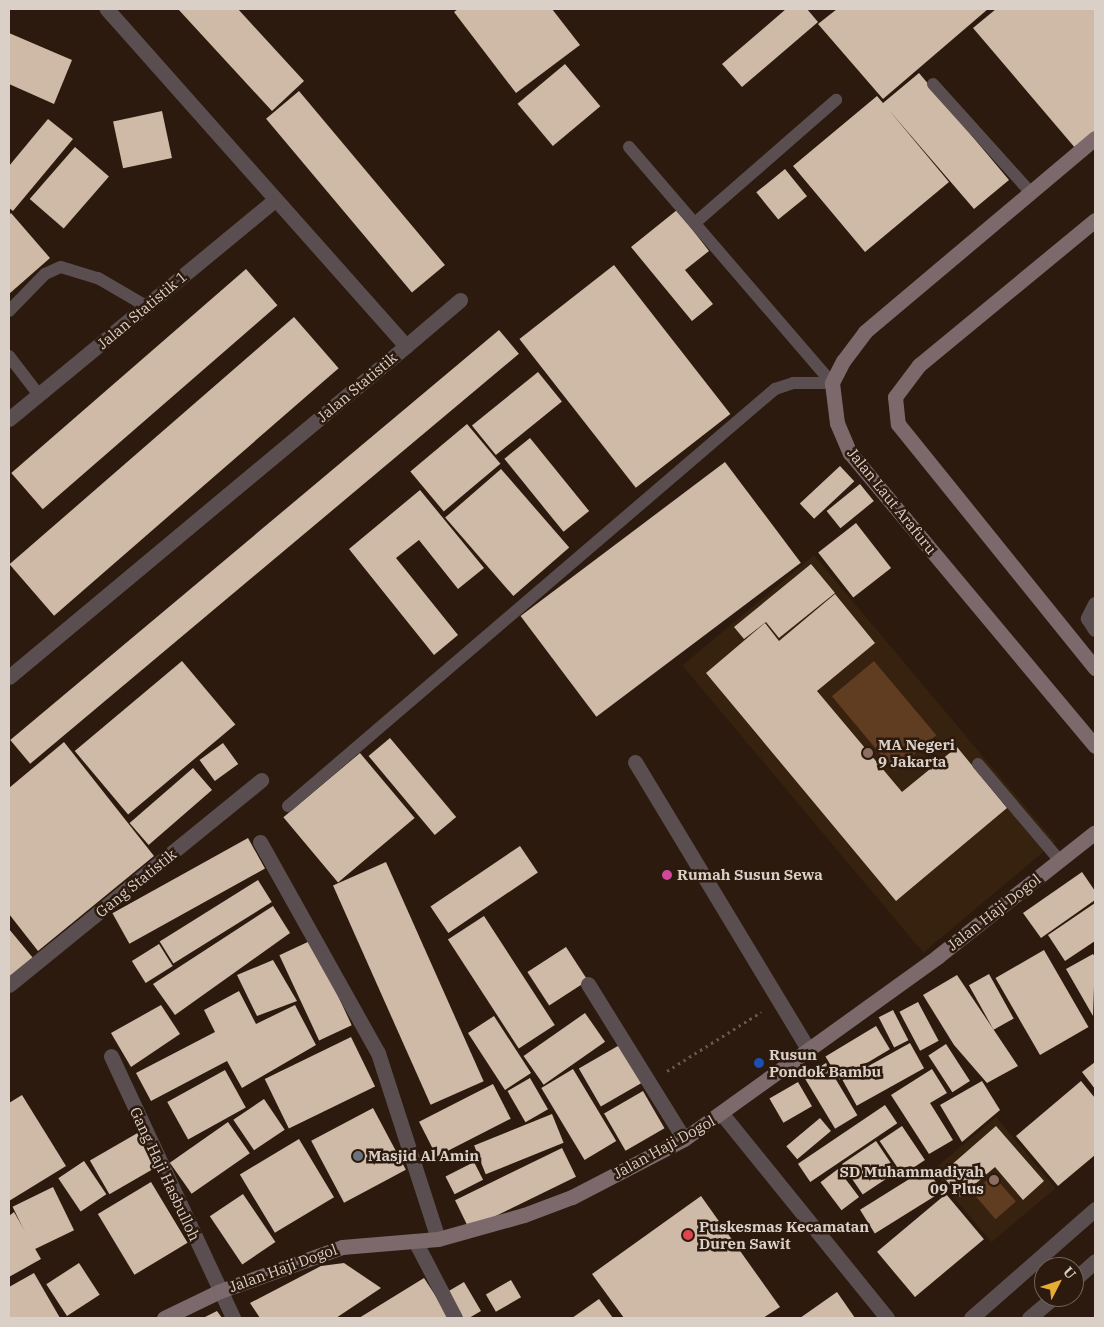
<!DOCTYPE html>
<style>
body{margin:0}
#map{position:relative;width:1104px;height:1327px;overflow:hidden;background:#2b1a0d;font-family:"IBM Plex Serif",serif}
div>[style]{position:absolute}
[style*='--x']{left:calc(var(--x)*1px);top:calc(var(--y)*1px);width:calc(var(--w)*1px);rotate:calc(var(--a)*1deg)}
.built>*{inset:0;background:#37210f;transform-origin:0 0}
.green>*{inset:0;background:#603c21;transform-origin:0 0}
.building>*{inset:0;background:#cfb9a7;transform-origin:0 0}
.path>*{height:3px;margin-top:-1.5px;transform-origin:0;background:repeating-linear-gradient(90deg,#67584d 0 2.5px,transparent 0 6.5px)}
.lane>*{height:12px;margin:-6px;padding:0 6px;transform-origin:6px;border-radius:6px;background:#5a4e50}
.street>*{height:15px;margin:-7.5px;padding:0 7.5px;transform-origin:7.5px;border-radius:7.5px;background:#5a4e50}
.secondary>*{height:15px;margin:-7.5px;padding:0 7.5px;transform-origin:7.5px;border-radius:7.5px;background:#7b696c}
.dots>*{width:14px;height:14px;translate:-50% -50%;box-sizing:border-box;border:2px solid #2b1a0d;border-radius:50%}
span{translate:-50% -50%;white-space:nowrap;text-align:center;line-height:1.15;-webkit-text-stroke:5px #2b1a0d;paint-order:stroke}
.street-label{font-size:15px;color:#dbd0c7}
.poi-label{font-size:15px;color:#dbd0c7;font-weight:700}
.left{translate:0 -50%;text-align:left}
.right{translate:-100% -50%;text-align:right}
.frame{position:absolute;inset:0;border:10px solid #dbd0c7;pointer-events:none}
.north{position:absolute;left:1034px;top:1257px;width:50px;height:50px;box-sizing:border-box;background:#2b1a0d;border:1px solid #716357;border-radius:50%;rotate:49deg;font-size:14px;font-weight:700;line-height:20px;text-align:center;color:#dbd0c7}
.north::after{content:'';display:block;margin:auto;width:18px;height:22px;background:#e5ad35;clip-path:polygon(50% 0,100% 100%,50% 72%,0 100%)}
</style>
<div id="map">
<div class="built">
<div style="left:814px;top:555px;width:375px;height:172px;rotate:50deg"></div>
<div style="left:996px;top:1117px;width:93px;height:84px;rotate:50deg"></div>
</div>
<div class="green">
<div style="left:874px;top:661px;width:97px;height:55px;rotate:50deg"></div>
<div style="left:993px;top:1175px;width:35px;height:27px;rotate:49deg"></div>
</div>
<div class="building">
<div style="clip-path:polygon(178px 9px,238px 9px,304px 81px,272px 111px)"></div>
<div style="clip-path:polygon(458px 9px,552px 9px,580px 45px,516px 93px,454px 12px)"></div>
<div style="clip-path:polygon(786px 9px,807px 9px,818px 22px,742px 87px,722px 64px)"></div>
<div style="clip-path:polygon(837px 9px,988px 9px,883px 99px,818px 24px)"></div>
<div style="clip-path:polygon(996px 9px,1095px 9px,1095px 132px,1076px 149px,973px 28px)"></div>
<div style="clip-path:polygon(9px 33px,72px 60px,54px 104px,9px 84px)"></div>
<div style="left:565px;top:64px;width:55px;height:62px;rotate:50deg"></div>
<div style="clip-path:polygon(919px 73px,1009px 180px,974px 209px,888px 109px,949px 182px,865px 252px,793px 166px,877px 96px,883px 103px)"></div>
<div style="left:299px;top:91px;width:227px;height:43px;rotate:50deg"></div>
<div style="left:162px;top:111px;width:48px;height:50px;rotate:78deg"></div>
<div style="clip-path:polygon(48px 119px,73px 139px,13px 211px,9px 208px,9px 166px)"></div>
<div style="left:75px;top:147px;width:45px;height:69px;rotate:41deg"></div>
<div style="left:785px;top:169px;width:35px;height:37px;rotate:51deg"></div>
<div style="clip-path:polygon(677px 210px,709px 251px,685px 270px,713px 304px,692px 321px,631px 247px)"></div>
<div style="clip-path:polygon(11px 213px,50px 258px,9px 294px,9px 215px)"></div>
<div style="left:614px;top:265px;width:189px;height:120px;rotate:52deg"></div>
<div style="left:246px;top:269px;width:48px;height:311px;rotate:49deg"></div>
<div style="left:294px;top:317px;width:68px;height:377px;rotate:49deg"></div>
<div style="left:499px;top:330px;width:31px;height:638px;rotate:50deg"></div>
<div style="left:538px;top:372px;width:38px;height:85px;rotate:51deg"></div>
<div style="left:467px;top:424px;width:52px;height:74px;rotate:50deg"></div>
<div style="left:530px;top:438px;width:94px;height:33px;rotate:51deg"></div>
<div style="left:725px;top:462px;width:126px;height:256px;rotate:53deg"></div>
<div style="left:840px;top:466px;width:21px;height:55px;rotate:47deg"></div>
<div style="left:501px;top:469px;width:104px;height:74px;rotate:49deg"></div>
<div style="left:860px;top:484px;width:22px;height:43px;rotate:51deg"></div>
<div style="clip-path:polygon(420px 490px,484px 568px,458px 589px,419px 540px,396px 558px,458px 635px,434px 655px,349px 549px)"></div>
<div style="left:856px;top:523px;width:57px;height:48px;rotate:52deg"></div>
<div style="clip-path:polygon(811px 564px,835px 593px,779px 638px,766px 622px,744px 639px,734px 627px)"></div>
<div style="clip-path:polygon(835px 594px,875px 643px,817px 691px,902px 792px,957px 747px,1007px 808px,896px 901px,706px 673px,765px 623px,779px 641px)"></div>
<div style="left:182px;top:661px;width:83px;height:140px;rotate:50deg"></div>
<div style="left:390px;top:738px;width:103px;height:28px;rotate:50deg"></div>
<div style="clip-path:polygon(64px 742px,154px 856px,38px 951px,9px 914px,9px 788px)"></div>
<div style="left:223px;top:743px;width:26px;height:29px;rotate:54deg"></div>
<div style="left:360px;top:753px;width:85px;height:100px;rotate:50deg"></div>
<div style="left:193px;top:768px;width:29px;height:84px;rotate:49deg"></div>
<div style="left:248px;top:838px;width:35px;height:155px;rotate:61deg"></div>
<div style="left:520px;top:846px;width:32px;height:108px;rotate:56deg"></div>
<div style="left:386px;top:862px;width:240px;height:58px;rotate:66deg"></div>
<div style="clip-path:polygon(1082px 872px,1095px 891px,1095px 900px,1041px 938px,1023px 913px)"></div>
<div style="left:258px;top:880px;width:26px;height:116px;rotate:58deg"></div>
<div style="clip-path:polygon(1095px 903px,1095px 941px,1065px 961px,1048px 935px)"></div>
<div style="clip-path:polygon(273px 906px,290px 933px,175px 1015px,153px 984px)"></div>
<div style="left:484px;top:916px;width:130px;height:43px;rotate:57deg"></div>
<div style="clip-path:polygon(9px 929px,33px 958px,9px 978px)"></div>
<div style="left:312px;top:940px;width:94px;height:36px;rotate:65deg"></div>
<div style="left:159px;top:944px;width:26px;height:32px;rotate:58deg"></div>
<div style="left:566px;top:947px;width:40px;height:46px;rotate:57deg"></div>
<div style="left:1044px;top:950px;width:89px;height:56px;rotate:60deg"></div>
<div style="clip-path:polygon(1093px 954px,1095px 957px,1093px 1016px,1066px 969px)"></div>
<div style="clip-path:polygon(273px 960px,297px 1001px,257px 1016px,237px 975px)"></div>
<div style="left:989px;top:974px;width:51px;height:23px;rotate:61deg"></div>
<div style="clip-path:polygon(957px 975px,1018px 1066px,987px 1083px,954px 1045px,923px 995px)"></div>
<div style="clip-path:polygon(239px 991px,256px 1024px,295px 1005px,316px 1045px,242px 1088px,227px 1061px,151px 1101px,136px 1073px,215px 1032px,204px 1010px)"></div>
<div style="left:918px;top:1002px;width:44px;height:21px;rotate:62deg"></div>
<div style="clip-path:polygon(161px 1005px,180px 1034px,131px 1067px,111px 1033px)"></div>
<div style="left:893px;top:1010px;width:34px;height:16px;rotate:63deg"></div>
<div style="left:585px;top:1013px;width:35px;height:75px;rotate:55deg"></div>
<div style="left:494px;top:1016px;width:68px;height:31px;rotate:57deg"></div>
<div style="left:876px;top:1026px;width:27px;height:59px;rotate:59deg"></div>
<div style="left:351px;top:1037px;width:55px;height:96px;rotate:64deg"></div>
<div style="left:623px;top:1043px;width:44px;height:51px;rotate:60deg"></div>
<div style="left:910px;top:1043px;width:29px;height:77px;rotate:61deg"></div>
<div style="left:946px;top:1044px;width:44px;height:21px;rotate:57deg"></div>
<div style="clip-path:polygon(1095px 1062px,1095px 1089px,1082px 1072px)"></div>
<div style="left:826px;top:1063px;width:61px;height:26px;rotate:59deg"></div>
<div style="left:573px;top:1069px;width:84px;height:37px;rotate:59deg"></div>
<div style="clip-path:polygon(932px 1069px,947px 1093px,930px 1103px,953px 1140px,929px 1154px,891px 1095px)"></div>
<div style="left:225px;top:1070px;width:43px;height:66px;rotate:61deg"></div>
<div style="left:530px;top:1078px;width:36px;height:26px;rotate:60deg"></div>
<div style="clip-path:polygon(982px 1081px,1000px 1110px,962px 1142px,940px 1105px)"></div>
<div style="clip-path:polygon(1081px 1081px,1095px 1098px,1095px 1155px,1058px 1186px,1016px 1136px)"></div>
<div style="left:798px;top:1082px;width:28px;height:33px;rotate:60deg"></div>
<div style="left:493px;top:1084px;width:39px;height:83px;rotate:63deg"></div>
<div style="left:643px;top:1091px;width:43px;height:45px;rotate:60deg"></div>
<div style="clip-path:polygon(22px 1095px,66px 1166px,9px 1201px,9px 1103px)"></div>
<div style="left:264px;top:1099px;width:37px;height:37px;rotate:56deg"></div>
<div style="left:885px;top:1105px;width:22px;height:105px;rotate:56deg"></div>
<div style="left:373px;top:1108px;width:70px;height:70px;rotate:62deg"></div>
<div style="left:552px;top:1114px;width:31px;height:84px;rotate:68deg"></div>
<div style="left:820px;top:1118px;width:17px;height:44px;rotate:50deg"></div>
<div style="left:228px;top:1122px;width:38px;height:71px;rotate:55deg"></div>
<div style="left:902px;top:1126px;width:41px;height:27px;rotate:56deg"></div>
<div style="clip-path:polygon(996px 1126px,1044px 1181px,1023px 1200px,995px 1167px,960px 1197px,941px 1174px)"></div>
<div style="left:141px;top:1131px;width:39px;height:59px;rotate:60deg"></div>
<div style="left:299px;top:1139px;width:68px;height:69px;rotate:59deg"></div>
<div style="left:876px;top:1141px;width:37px;height:41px;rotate:56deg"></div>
<div style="left:562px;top:1148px;width:32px;height:119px;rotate:64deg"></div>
<div style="left:84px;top:1161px;width:40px;height:31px;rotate:56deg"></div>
<div style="left:474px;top:1162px;width:20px;height:32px;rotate:63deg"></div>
<div style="left:927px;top:1168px;width:28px;height:79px;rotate:58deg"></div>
<div style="left:838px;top:1169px;width:35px;height:22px;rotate:53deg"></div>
<div style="left:151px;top:1182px;width:71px;height:62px;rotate:59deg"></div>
<div style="left:53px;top:1187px;width:48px;height:45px;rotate:64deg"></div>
<div style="left:243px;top:1194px;width:58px;height:40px;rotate:56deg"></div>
<div style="left:946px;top:1194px;width:59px;height:90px;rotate:50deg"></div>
<div style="clip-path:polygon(701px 1196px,780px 1307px,763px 1318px,624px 1318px,592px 1274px)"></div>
<div style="clip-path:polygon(14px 1212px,41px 1259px,9px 1277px,9px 1216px)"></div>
<div style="left:79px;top:1263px;width:38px;height:39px;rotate:57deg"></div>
<div style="clip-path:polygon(344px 1263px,381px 1288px,336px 1318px,260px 1318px,250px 1303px,321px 1266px)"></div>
<div style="clip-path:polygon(34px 1273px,60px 1318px,9px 1318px,9px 1287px)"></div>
<div style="clip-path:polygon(424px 1278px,450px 1318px,359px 1318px)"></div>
<div style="left:511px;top:1280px;width:20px;height:29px;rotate:60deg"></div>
<div style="clip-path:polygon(464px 1282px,481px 1311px,469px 1318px,456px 1318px,442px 1295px)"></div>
<div style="clip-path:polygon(837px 1292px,855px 1318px,800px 1318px)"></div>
<div style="clip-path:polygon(599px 1299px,613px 1318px,572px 1318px)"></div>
<div style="clip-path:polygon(217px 1311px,222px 1318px,203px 1318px)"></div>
</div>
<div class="path">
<div style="--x:667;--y:1071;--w:111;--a:-32.1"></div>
</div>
<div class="lane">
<div style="--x:933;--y:84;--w:147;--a:48"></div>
<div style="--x:629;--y:147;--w:311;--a:49.3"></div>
<div style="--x:696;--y:222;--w:186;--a:-41.1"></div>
<div style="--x:9;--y:311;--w:52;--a:-45.8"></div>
<div style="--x:45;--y:274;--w:17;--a:-24"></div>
<div style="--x:61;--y:267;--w:39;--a:17"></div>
<div style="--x:98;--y:278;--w:56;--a:30.3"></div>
<div style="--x:9;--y:356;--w:49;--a:52.4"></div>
<div style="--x:978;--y:764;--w:126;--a:49.8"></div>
<div style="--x:288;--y:806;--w:641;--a:-40.57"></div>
<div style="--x:775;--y:389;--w:19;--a:-18"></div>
<div style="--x:793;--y:383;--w:39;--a:0"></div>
</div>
<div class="street">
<div style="--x:406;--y:346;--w:71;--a:-40.4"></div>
<div style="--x:9;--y:419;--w:345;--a:-39.5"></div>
<div style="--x:1095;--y:604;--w:16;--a:117"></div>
<div style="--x:1088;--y:618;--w:13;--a:58"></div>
<div style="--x:9;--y:677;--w:517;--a:-39.82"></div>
<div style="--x:406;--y:346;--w:451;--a:-131.6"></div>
<div style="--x:635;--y:762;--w:337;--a:58.9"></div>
<div style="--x:260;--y:842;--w:242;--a:60.8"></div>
<div style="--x:378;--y:1053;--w:195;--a:72.1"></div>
<div style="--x:588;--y:984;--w:182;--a:58.2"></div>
<div style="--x:9;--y:985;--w:325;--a:-39.1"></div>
<div style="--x:111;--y:1056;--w:289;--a:65"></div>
<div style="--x:722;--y:1114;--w:262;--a:51"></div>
<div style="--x:415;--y:1241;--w:87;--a:62.5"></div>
<div style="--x:1074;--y:1280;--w:28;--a:-42"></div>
<div style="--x:971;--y:1318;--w:165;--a:-41.3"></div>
<div style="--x:1029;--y:1318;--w:33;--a:-40"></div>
</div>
<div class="secondary">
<div style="--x:1095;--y:138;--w:301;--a:139.9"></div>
<div style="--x:865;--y:332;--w:36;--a:127"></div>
<div style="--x:843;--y:361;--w:25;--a:117"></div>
<div style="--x:832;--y:383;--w:40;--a:82.9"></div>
<div style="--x:837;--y:423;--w:33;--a:67"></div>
<div style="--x:850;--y:453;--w:382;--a:50.1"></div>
<div style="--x:1095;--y:220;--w:228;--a:140.5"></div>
<div style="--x:919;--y:365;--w:40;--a:127"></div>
<div style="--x:895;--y:397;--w:27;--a:84"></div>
<div style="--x:898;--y:424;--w:314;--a:51.1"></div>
<div style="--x:164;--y:1318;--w:62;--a:-25.7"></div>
<div style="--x:220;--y:1291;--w:130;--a:-19.8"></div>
<div style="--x:342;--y:1247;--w:96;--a:-4.8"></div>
<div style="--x:438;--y:1239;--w:89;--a:-15.6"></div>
<div style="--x:524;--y:1215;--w:51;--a:-20.6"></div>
<div style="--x:572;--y:1197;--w:126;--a:-27.4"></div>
<div style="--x:684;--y:1139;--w:312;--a:-35.7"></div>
<div style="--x:937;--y:957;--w:201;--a:-38.3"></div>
</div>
<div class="dots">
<div style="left:868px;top:753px;background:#8d6e63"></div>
<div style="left:667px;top:875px;background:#d1479c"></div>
<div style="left:759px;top:1063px;background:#1a4fb4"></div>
<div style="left:358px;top:1156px;background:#6b7280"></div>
<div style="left:994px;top:1180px;background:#8d6e63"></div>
<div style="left:688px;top:1235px;background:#e0444e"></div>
</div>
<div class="street-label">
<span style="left:142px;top:310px;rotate:-40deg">Jalan Statistik 1</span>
<span style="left:357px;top:387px;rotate:-40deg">Jalan Statistik</span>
<span style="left:892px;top:501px;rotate:51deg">Jalan Laut Arafuru</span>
<span style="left:136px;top:883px;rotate:-39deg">Gang Statistik</span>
<span style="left:994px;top:912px;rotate:-38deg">Jalan Haji Dogol</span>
<span style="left:664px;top:1147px;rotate:-29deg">Jalan Haji Dogol</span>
<span style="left:165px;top:1174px;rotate:65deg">Gang Haji Hasbulloh</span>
<span style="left:283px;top:1268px;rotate:-20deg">Jalan Haji Dogol</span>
</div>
<div class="poi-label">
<span class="left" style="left:878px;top:753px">MA Negeri<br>9 Jakarta</span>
<span class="left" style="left:677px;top:875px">Rumah Susun Sewa</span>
<span class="left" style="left:769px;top:1063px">Rusun<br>Pondok Bambu</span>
<span class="left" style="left:368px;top:1156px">Masjid Al Amin</span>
<span class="right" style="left:984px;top:1180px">SD Muhammadiyah<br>09 Plus</span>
<span class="left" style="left:699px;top:1235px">Puskesmas Kecamatan<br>Duren Sawit</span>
</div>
<div class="frame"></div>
<div class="north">U</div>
</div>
